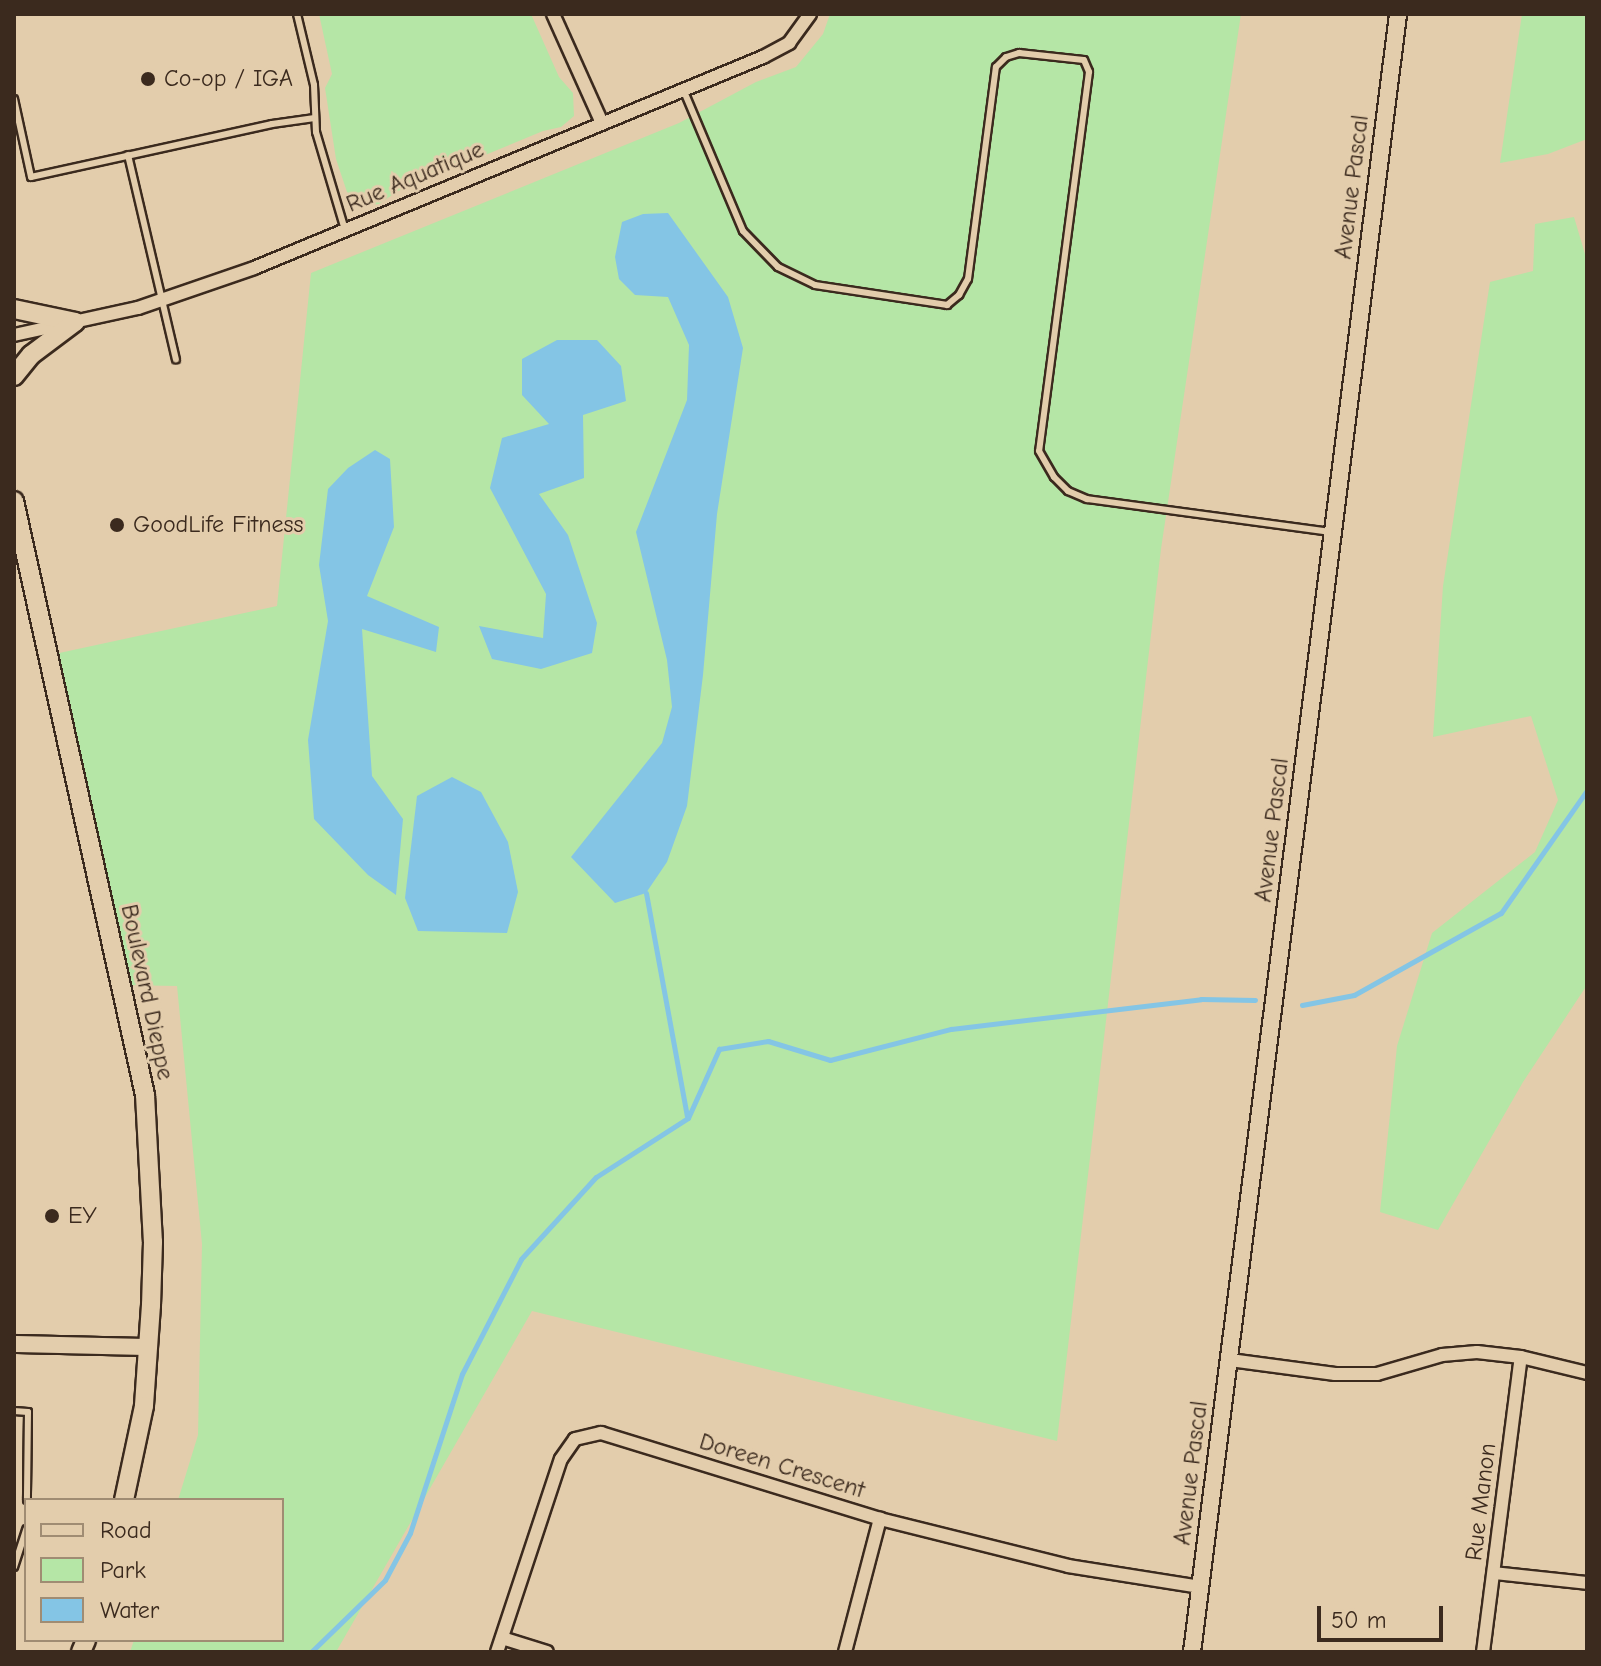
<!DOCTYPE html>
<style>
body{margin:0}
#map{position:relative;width:1601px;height:1666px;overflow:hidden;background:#e3cdac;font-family:"Comic Neue",sans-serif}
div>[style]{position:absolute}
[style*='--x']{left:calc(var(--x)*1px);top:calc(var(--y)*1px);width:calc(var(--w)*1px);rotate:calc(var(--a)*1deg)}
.green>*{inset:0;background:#b5e6a6}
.water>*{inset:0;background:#84c5e5}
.stream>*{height:5px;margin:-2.5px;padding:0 2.5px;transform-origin:2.5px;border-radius:2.5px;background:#84c5e5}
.roads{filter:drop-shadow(2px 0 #3b2a1e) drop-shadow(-2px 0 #3b2a1e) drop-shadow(0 2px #3b2a1e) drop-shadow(0 -2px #3b2a1e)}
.service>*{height:6px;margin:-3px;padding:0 3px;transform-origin:3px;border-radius:3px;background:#e3cdac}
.minor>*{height:12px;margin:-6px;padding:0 6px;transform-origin:6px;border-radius:6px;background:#e3cdac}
.tertiary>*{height:16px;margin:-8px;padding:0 8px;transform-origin:8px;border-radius:8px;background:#e3cdac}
.secondary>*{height:18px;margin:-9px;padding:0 9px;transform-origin:9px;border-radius:9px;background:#e3cdac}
.dots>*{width:22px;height:22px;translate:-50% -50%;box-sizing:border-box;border:4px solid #e3cdac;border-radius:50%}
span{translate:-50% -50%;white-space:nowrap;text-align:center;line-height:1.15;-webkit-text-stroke:6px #e3cdac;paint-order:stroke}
.poi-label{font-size:24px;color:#3b2a1e}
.left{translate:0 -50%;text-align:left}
.street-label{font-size:24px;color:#3b2a1e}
.frame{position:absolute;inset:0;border:16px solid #3b2a1e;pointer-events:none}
.legend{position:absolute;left:24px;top:1498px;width:260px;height:144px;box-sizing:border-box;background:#e3cdac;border:2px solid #a08c73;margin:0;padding:10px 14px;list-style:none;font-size:24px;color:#3b2a1e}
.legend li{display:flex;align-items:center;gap:16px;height:40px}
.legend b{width:40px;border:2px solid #a08c73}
.scale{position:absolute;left:1317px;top:1606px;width:126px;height:36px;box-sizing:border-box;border:4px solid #3b2a1e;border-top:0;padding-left:10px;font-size:24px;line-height:28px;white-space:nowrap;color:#3b2a1e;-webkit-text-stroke:6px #e3cdac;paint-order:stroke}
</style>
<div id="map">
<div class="green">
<div style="clip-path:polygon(319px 14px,531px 14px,559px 77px,573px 93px,574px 116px,561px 127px,543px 131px,398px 191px,379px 204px,364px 206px,347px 192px,336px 159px,325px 88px,332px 74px)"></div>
<div style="clip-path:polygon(830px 14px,1241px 14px,1161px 549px,1057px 1441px,532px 1311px,336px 1652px,130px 1652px,134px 1640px,282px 1640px,282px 1500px,178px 1500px,198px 1435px,202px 1244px,177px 986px,122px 985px,50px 655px,277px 606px,311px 273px,679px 123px,756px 82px,796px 67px,823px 34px)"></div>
<div style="clip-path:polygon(1522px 14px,1587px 14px,1587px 139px,1548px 154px,1500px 163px)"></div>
<div style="clip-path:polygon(1574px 217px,1587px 261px,1587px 985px,1523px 1082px,1438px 1230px,1380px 1212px,1397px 1046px,1432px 933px,1535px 852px,1558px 800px,1531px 716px,1433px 737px,1443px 586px,1490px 282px,1533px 271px,1535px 224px)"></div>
</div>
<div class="water">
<div style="clip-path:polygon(668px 213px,728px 297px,743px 348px,717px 514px,703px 675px,687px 806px,667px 862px,646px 893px,615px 903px,571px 857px,662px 743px,672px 707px,667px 660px,636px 532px,687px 400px,689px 345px,668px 297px,635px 295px,619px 279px,615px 257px,622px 222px,643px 214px)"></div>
<div style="clip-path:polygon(557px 340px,597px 340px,621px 366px,626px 401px,583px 415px,584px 478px,539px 494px,568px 535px,597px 623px,592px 653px,541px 669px,492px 659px,479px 626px,543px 638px,546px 594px,490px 488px,502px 438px,549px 424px,522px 395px,522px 359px)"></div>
<div style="clip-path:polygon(375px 450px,390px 459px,394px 527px,367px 596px,439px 627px,436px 652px,362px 629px,372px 776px,403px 819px,396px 895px,368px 875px,314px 819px,308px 740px,328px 621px,319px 565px,328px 489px,348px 468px)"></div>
<div style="clip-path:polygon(452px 777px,481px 792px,508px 842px,518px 892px,507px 933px,418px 931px,405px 898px,417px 796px)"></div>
</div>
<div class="stream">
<div style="--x:646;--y:893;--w:227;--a:79.6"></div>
<div style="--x:1302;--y:1005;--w:53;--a:-10.9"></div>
<div style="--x:1354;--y:995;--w:168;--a:-29.2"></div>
<div style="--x:1501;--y:913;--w:150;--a:-55"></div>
<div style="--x:311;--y:1652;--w:103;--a:-44.2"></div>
<div style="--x:385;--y:1580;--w:53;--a:-62"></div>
<div style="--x:410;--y:1533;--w:167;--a:-71.9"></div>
<div style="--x:462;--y:1374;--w:129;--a:-62.8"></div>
<div style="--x:521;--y:1259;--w:111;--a:-47.6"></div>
<div style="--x:596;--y:1177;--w:109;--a:-32.7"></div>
<div style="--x:688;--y:1118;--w:76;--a:-65.8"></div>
<div style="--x:719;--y:1049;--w:50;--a:-9.3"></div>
<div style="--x:768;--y:1041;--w:65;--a:17"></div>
<div style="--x:830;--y:1060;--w:125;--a:-14.4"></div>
<div style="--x:951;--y:1029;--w:252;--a:-6.8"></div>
<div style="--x:1201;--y:999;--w:54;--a:1.1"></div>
</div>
<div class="roads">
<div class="service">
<div style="--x:297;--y:14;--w:73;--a:76.5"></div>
<div style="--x:314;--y:85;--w:47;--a:87.6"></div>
<div style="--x:316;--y:132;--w:102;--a:73.5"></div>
<div style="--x:683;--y:89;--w:154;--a:67.1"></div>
<div style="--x:743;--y:231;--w:50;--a:45.8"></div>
<div style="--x:778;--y:267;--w:41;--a:25.9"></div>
<div style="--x:815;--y:285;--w:134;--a:8.6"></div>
<div style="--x:947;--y:305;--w:16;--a:-40"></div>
<div style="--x:959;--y:295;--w:18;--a:-61"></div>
<div style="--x:968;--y:279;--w:214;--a:-82.5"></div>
<div style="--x:996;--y:67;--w:14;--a:-45"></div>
<div style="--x:1006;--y:57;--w:14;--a:-17"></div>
<div style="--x:1019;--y:53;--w:65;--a:6.1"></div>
<div style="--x:1084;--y:60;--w:13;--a:67"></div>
<div style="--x:1089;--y:72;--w:382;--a:97.5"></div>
<div style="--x:1039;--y:451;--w:30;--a:60"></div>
<div style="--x:1054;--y:477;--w:20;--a:45"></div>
<div style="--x:1068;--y:491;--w:21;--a:23"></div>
<div style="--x:1087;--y:499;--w:245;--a:7.7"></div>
<div style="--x:14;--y:99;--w:80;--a:77.7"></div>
<div style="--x:31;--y:177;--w:247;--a:-12.4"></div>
<div style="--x:272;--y:124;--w:43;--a:-7.9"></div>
<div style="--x:128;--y:155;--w:210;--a:76.8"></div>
<div style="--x:14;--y:1411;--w:14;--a:4"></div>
<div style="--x:28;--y:1412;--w:88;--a:90.7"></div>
<div style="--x:14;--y:1567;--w:40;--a:-72"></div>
</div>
<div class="minor">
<div style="--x:553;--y:14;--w:120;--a:65.8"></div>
<div style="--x:14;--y:335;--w:127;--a:-12.3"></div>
<div style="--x:138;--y:308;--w:123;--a:-19"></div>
<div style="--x:254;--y:268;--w:551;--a:-22.52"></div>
<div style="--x:763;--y:57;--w:30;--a:-28"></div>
<div style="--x:789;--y:43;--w:36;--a:-54"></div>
<div style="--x:1230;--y:1360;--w:106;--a:7.6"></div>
<div style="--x:1335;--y:1374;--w:42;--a:0"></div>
<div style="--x:1377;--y:1374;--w:68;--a:-16.3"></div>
<div style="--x:1442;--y:1355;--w:35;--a:-5"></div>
<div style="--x:1477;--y:1352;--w:44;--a:6.5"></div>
<div style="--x:1521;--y:1357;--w:68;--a:13.6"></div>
<div style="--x:1494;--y:1573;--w:94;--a:6.1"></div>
<div style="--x:502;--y:1638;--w:47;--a:17.3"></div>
<div style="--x:497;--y:1652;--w:203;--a:-71.7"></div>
<div style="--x:561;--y:1459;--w:24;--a:-55"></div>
<div style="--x:575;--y:1439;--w:27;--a:-13"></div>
<div style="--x:601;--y:1433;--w:292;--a:17.1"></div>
<div style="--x:880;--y:1519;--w:194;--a:14"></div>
<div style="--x:1068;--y:1566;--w:134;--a:9"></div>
<div style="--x:845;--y:1652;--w:138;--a:-75.3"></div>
<div style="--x:1483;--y:1652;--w:297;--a:-82.7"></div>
</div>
<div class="tertiary">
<div style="--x:14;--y:1344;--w:134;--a:1.3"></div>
<div style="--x:1192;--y:1652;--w:1651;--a:-82.83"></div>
</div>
<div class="secondary">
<div style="--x:14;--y:309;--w:62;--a:12"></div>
<div style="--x:14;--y:376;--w:27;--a:-51"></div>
<div style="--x:31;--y:355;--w:55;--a:-36.9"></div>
<div style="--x:14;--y:501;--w:608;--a:77.56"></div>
<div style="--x:145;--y:1095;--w:147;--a:86.9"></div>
<div style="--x:153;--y:1242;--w:63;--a:91.8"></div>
<div style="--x:151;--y:1305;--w:101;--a:94"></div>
<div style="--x:144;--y:1406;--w:96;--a:102"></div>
<div style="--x:81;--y:1652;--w:13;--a:-67"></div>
</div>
</div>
<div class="dots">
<div style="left:148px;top:79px;background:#3b2a1e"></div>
<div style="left:117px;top:525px;background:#3b2a1e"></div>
<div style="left:52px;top:1216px;background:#3b2a1e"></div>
</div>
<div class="poi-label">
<span class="left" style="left:164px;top:79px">Co-op / IGA</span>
<span class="left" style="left:133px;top:525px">GoodLife Fitness</span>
<span class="left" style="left:68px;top:1216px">EY</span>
</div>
<div class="street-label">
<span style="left:415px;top:177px;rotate:-23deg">Rue Aquatique</span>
<span style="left:1352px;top:187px;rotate:-83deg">Avenue Pascal</span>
<span style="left:1272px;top:830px;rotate:-83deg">Avenue Pascal</span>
<span style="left:147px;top:992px;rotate:78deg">Boulevard Dieppe</span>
<span style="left:782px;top:1466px;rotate:17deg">Doreen Crescent</span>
<span style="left:1191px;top:1473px;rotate:-83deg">Avenue Pascal</span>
<span style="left:1481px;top:1502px;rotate:-83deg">Rue Manon</span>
</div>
<div class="frame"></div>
<ul class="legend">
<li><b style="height:10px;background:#e3cdac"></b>Road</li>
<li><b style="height:22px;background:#b5e6a6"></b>Park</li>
<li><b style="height:22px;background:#84c5e5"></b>Water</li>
</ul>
<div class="scale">50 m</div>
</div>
